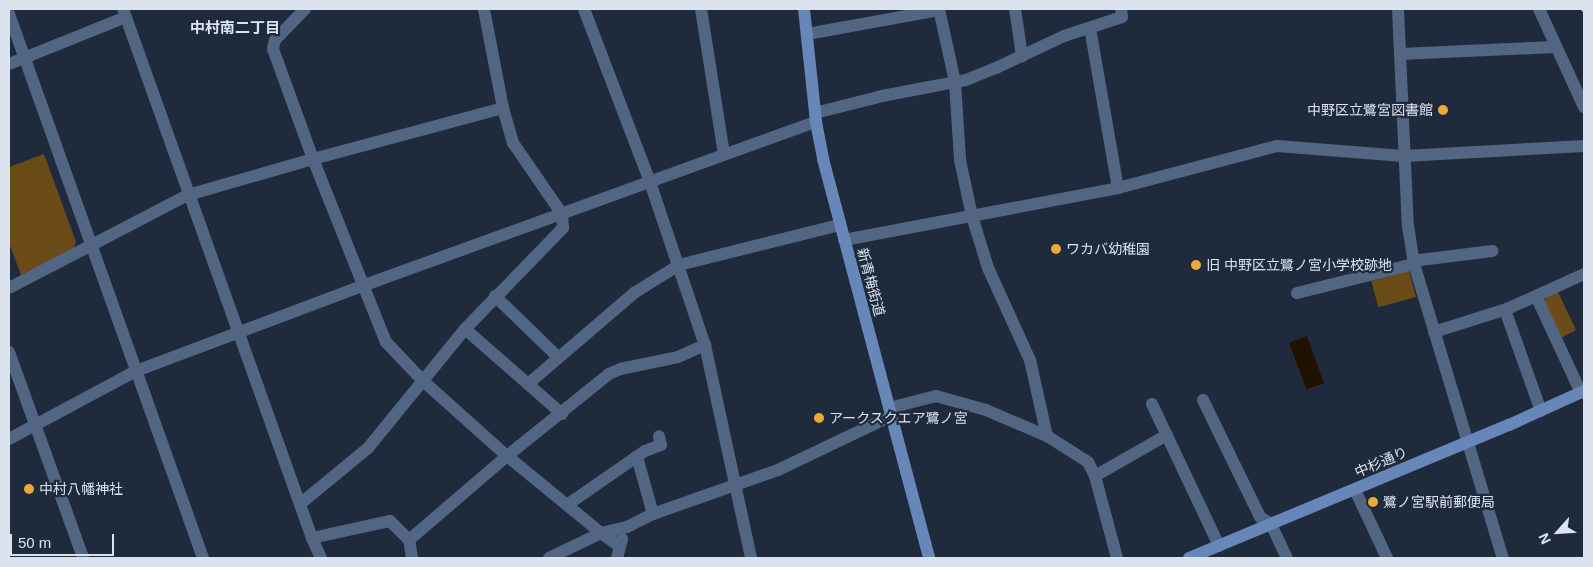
<!DOCTYPE html>
<meta charset="utf-8">
<style>
body{margin:0}
#map{position:relative;width:1593px;height:567px;overflow:hidden;background:#1f2b3d;font-family:Helvetica,"Noto Sans JP",sans-serif}
div>[style]{position:absolute}
[style*='--x']{left:calc(var(--x)*1px);top:calc(var(--y)*1px);width:calc(var(--w)*1px);rotate:calc(var(--a)*1deg)}
.green>*{inset:0;background:#6b4b17;transform-origin:0 0}
.water>*{inset:0;background:#210;transform-origin:0 0}
.minor>*{height:12px;margin:-6px;padding:0 6px;transform-origin:6px;border-radius:6px;background:#526684}
.tertiary>*{height:12px;margin:-6px;padding:0 6px;transform-origin:6px;border-radius:6px;background:#526684}
.secondary>*{height:12px;margin:-6px;padding:0 6px;transform-origin:6px;border-radius:6px;background:#6787b8}
.rail>*{height:4px;margin-top:-2px;transform-origin:0;background:repeating-linear-gradient(90deg,#bac3d0 0 8px,transparent 0 12px)}
.dots>*{width:14px;height:14px;translate:-50% -50%;box-sizing:border-box;border:2px solid #1f2b3d;border-radius:50%}
span{translate:-50% -50%;white-space:nowrap;text-align:center;line-height:1.15;-webkit-text-stroke:4.5px #1f2b3d;paint-order:stroke}
.poi-label{font-size:14px;color:#dbe3ef}
.right{translate:-100% -50%;text-align:right}
.left{translate:0 -50%;text-align:left}
.street-label{font-size:14px;color:#dbe3ef}
.neighbourhood-label{font-size:15px;color:#dbe3ef;font-weight:700}
.frame{position:absolute;inset:0;border:10px solid #dbe3ef;pointer-events:none}
.north{position:absolute;left:1533px;top:507px;width:50px;height:50px;-webkit-text-stroke:4px #1f2b3d;paint-order:stroke;rotate:244deg;font-size:14px;font-weight:700;line-height:20px;text-align:center;color:#dbe3ef}
.north::after{content:'';display:block;margin:auto;width:18px;height:22px;background:#dbe3ef;clip-path:polygon(50% 0,100% 100%,50% 72%,0 100%)}
.scale{position:absolute;left:10px;top:534px;width:104px;height:22px;box-sizing:border-box;border:2px solid #dbe3ef;border-top:0;padding-left:6px;font-size:15px;line-height:18px;white-space:nowrap;color:#dbe3ef;-webkit-text-stroke:4px #1f2b3d;paint-order:stroke}
</style>
<div id="map">
<div class="green">
<div style="clip-path:polygon(44px 154px,76px 242px,74px 248px,21px 275px,9px 243px,9px 167px)"></div>
<div style="left:1409px;top:271px;width:27px;height:39px;rotate:75deg"></div>
<div style="clip-path:polygon(1558px 292px,1576px 330px,1561px 338px,1544px 302px,1545px 298px)"></div>
</div>
<div class="water">
<div style="left:1307px;top:336px;width:50px;height:19px;rotate:70deg"></div>
</div>
<div class="minor">
<div style="--x:123;--y:9;--w:562;--a:70.34"></div>
<div style="--x:312;--y:538;--w:22;--a:66"></div>
<div style="--x:305;--y:9;--w:43;--a:134.1"></div>
<div style="--x:275;--y:40;--w:9;--a:103"></div>
<div style="--x:273;--y:49;--w:117;--a:70"></div>
<div style="--x:313;--y:159;--w:197;--a:68.3"></div>
<div style="--x:386;--y:342;--w:52;--a:46.5"></div>
<div style="--x:422;--y:380;--w:114;--a:41.8"></div>
<div style="--x:507;--y:456;--w:122;--a:39.3"></div>
<div style="--x:601;--y:533;--w:22;--a:36"></div>
<div style="--x:584;--y:9;--w:185;--a:69.1"></div>
<div style="--x:650;--y:182;--w:172;--a:71.4"></div>
<div style="--x:705;--y:345;--w:218;--a:77.8"></div>
<div style="--x:701;--y:9;--w:147;--a:81"></div>
<div style="--x:939;--y:9;--w:75;--a:77.6"></div>
<div style="--x:955;--y:82;--w:78;--a:86.3"></div>
<div style="--x:960;--y:160;--w:57;--a:77.9"></div>
<div style="--x:972;--y:216;--w:54;--a:72.9"></div>
<div style="--x:988;--y:268;--w:101;--a:65.5"></div>
<div style="--x:1030;--y:360;--w:78;--a:77.4"></div>
<div style="--x:1015;--y:9;--w:48;--a:81.5"></div>
<div style="--x:1398;--y:9;--w:217;--a:87.4"></div>
<div style="--x:1408;--y:226;--w:38;--a:81"></div>
<div style="--x:1414;--y:264;--w:307;--a:73.2"></div>
<div style="--x:1539;--y:9;--w:108;--a:65.3"></div>
<div style="--x:1090;--y:28;--w:162;--a:80.1"></div>
<div style="--x:807;--y:34;--w:134;--a:-10.3"></div>
<div style="--x:1400;--y:54;--w:156;--a:-2.6"></div>
<div style="--x:9;--y:64;--w:126;--a:-21.9"></div>
<div style="--x:815;--y:113;--w:69;--a:-14.2"></div>
<div style="--x:882;--y:96;--w:86;--a:-10.8"></div>
<div style="--x:966;--y:80;--w:32;--a:-22"></div>
<div style="--x:996;--y:68;--w:75;--a:-25.2"></div>
<div style="--x:1064;--y:36;--w:61;--a:-18.1"></div>
<div style="--x:1122;--y:17;--w:8;--a:-97"></div>
<div style="--x:844;--y:240;--w:279;--a:-10.7"></div>
<div style="--x:1118;--y:188;--w:164;--a:-14.8"></div>
<div style="--x:1277;--y:146;--w:127;--a:4.5"></div>
<div style="--x:1404;--y:156;--w:180;--a:-3.2"></div>
<div style="--x:9;--y:288;--w:202;--a:-27.5"></div>
<div style="--x:188;--y:195;--w:130;--a:-16.1"></div>
<div style="--x:313;--y:159;--w:197;--a:-15"></div>
<div style="--x:1297;--y:293;--w:121;--a:-13.9"></div>
<div style="--x:1414;--y:264;--w:7;--a:-34"></div>
<div style="--x:1420;--y:260;--w:73;--a:-7.1"></div>
<div style="--x:495;--y:296;--w:88;--a:44.1"></div>
<div style="--x:1536;--y:296;--w:107;--a:65.1"></div>
<div style="--x:1505;--y:310;--w:107;--a:70.4"></div>
<div style="--x:465;--y:329;--w:84;--a:41.1"></div>
<div style="--x:1434;--y:332;--w:77;--a:-17.5"></div>
<div style="--x:1507;--y:309;--w:85;--a:-24.4"></div>
<div style="--x:9;--y:352;--w:219;--a:70.2"></div>
<div style="--x:1203;--y:400;--w:130;--a:64"></div>
<div style="--x:1260;--y:517;--w:13;--a:32"></div>
<div style="--x:1271;--y:524;--w:38;--a:65"></div>
<div style="--x:1152;--y:404;--w:157;--a:64.7"></div>
<div style="--x:889;--y:408;--w:49;--a:-14.3"></div>
<div style="--x:936;--y:396;--w:52;--a:15.6"></div>
<div style="--x:986;--y:410;--w:66;--a:23.1"></div>
<div style="--x:1047;--y:436;--w:49;--a:32.4"></div>
<div style="--x:1088;--y:462;--w:16;--a:63"></div>
<div style="--x:1095;--y:476;--w:85;--a:75"></div>
<div style="--x:562;--y:414;--w:45;--a:-138.6"></div>
<div style="--x:528;--y:384;--w:140;--a:-40.6"></div>
<div style="--x:634;--y:293;--w:53;--a:-31.9"></div>
<div style="--x:679;--y:265;--w:166;--a:-14"></div>
<div style="--x:637;--y:457;--w:59;--a:74.3"></div>
<div style="--x:1095;--y:476;--w:83;--a:-29.7"></div>
<div style="--x:1355;--y:490;--w:75;--a:64.8"></div>
<div style="--x:300;--y:504;--w:88;--a:-39.5"></div>
<div style="--x:368;--y:448;--w:154;--a:-50.8"></div>
<div style="--x:465;--y:329;--w:141;--a:-45.9"></div>
<div style="--x:563;--y:228;--w:14;--a:-94"></div>
<div style="--x:562;--y:214;--w:86;--a:-124.6"></div>
<div style="--x:513;--y:143;--w:36;--a:-106"></div>
<div style="--x:503;--y:108;--w:101;--a:-100.9"></div>
<div style="--x:567;--y:505;--w:95;--a:-34.7"></div>
<div style="--x:645;--y:451;--w:17;--a:-21"></div>
<div style="--x:661;--y:445;--w:9;--a:-103"></div>
<div style="--x:312;--y:538;--w:80;--a:-12.3"></div>
<div style="--x:390;--y:521;--w:27;--a:45"></div>
<div style="--x:412;--y:558;--w:18;--a:-99"></div>
<div style="--x:409;--y:540;--w:129;--a:-40.6"></div>
<div style="--x:507;--y:456;--w:131;--a:-38.8"></div>
<div style="--x:609;--y:374;--w:12;--a:-24"></div>
<div style="--x:620;--y:369;--w:59;--a:-11.7"></div>
<div style="--x:678;--y:357;--w:30;--a:-24"></div>
<div style="--x:549;--y:558;--w:58;--a:-25.7"></div>
<div style="--x:601;--y:533;--w:27;--a:-13"></div>
<div style="--x:627;--y:527;--w:29;--a:-27"></div>
<div style="--x:653;--y:514;--w:133;--a:-19.4"></div>
<div style="--x:778;--y:470;--w:125;--a:-25.5"></div>
<div style="--x:617;--y:558;--w:20;--a:-75"></div>
</div>
<div class="tertiary">
<div style="--x:9;--y:14;--w:578;--a:70.37"></div>
<div style="--x:9;--y:439;--w:144;--a:-28.2"></div>
<div style="--x:136;--y:371;--w:241;--a:-20.6"></div>
<div style="--x:362;--y:286;--w:483;--a:-19.9"></div>
</div>
<div class="secondary">
<div style="--x:804;--y:9;--w:114;--a:83.9"></div>
<div style="--x:816;--y:122;--w:38;--a:79"></div>
<div style="--x:823;--y:159;--w:413;--a:75.1"></div>
<div style="--x:1189;--y:558;--w:347;--a:-22.6"></div>
<div style="--x:1509;--y:425;--w:82;--a:-24.4"></div>
</div>
<div class="rail">
<div style="--x:1583;--y:9;--w:2;--a:63"></div>
</div>
<div class="dots">
<div style="left:1443px;top:110px;background:#eca93b"></div>
<div style="left:1056px;top:249px;background:#eca93b"></div>
<div style="left:1196px;top:265px;background:#eca93b"></div>
<div style="left:819px;top:418px;background:#eca93b"></div>
<div style="left:29px;top:489px;background:#eca93b"></div>
<div style="left:1373px;top:502px;background:#eca93b"></div>
</div>
<div class="poi-label">
<span class="right" style="left:1433px;top:110px">中野区立鷺宮図書館</span>
<span class="left" style="left:1066px;top:249px">ワカバ幼稚園</span>
<span class="left" style="left:1206px;top:265px">旧 中野区立鷺ノ宮小学校跡地</span>
<span class="left" style="left:829px;top:418px">アークスクエア鷺ノ宮</span>
<span class="left" style="left:39px;top:489px">中村八幡神社</span>
<span class="left" style="left:1383px;top:502px">鷺ノ宮駅前郵便局</span>
</div>
<div class="street-label">
<span style="left:871px;top:282px;rotate:75deg">新青梅街道</span>
<span style="left:1381px;top:462px;rotate:-23deg">中杉通り</span>
</div>
<div class="neighbourhood-label">
<span style="left:235px;top:28px">中村南二丁目</span>
</div>
<div class="frame"></div>
<div class="north">N</div>
<div class="scale">50 m</div>
</div>
